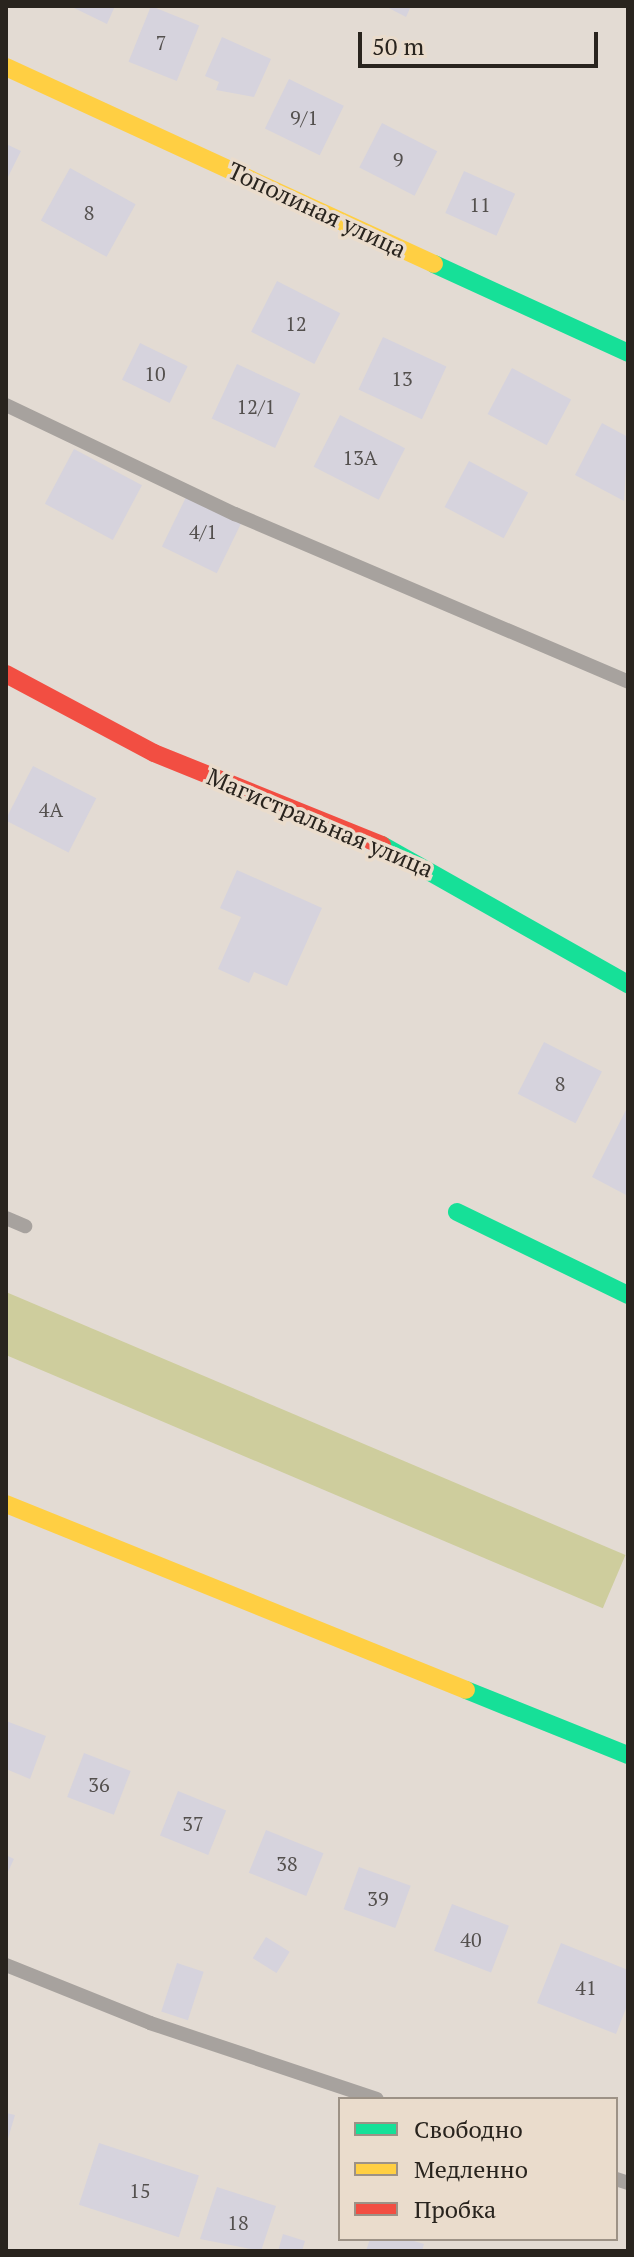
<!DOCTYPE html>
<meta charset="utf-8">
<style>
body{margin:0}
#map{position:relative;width:634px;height:2257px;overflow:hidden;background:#e3dbd3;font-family:"PT Serif",serif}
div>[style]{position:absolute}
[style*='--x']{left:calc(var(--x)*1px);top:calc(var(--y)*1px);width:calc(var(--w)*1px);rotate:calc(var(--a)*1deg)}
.green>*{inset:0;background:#cecd9d;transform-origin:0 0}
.building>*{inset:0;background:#d6d3dd;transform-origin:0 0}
.lane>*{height:14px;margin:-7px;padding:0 7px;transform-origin:7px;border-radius:7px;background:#a7a29e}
.fast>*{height:18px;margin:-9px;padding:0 9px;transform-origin:9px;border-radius:9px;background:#16e098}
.slow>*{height:18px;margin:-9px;padding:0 9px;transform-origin:9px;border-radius:9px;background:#ffcf43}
.jam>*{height:18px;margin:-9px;padding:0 9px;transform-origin:9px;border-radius:9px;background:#f24e42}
span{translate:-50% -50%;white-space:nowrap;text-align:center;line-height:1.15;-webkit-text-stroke:7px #eadccc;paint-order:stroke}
.number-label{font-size:20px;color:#54504e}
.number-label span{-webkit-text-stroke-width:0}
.street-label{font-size:24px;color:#29241e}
.frame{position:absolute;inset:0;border:8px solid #29241e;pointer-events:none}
.legend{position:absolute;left:338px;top:2097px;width:280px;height:144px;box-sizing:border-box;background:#eadccc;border:2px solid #9d9286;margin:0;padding:10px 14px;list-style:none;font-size:24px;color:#29241e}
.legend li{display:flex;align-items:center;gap:16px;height:40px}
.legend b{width:40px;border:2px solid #9d9286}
.scale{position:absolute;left:358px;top:32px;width:240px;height:36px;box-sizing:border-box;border:4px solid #29241e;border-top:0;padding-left:10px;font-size:24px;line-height:28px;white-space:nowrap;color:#29241e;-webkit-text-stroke:6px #eadccc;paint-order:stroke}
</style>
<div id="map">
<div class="green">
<div style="left:6px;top:1292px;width:673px;height:58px;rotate:23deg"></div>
</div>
<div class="building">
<div style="clip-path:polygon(70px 6px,115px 6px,107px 24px)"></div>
<div style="left:151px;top:6px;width:52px;height:60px;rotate:22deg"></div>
<div style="clip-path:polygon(385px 6px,411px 6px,406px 17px)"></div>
<div style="clip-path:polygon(222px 37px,271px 59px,254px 97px,216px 90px,219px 82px,205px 76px)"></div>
<div style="left:289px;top:79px;width:61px;height:55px;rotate:26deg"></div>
<div style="left:382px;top:123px;width:62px;height:50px;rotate:27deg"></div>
<div style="clip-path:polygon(6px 144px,21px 151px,6px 181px)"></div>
<div style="left:70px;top:168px;width:75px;height:60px;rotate:29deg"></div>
<div style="left:464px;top:171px;width:56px;height:46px;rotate:24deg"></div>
<div style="left:277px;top:281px;width:71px;height:57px;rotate:27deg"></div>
<div style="left:383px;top:337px;width:70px;height:58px;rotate:25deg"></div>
<div style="left:140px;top:343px;width:53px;height:41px;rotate:26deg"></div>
<div style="left:237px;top:364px;width:70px;height:60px;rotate:25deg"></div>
<div style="left:512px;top:368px;width:67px;height:52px;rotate:28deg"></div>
<div style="left:340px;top:415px;width:73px;height:58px;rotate:27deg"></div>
<div style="clip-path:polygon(602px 423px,628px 437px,624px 501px,575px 475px)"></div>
<div style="left:74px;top:449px;width:77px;height:62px;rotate:28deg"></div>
<div style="left:469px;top:461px;width:67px;height:52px;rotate:28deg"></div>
<div style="left:190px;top:489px;width:61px;height:64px;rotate:26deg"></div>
<div style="left:33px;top:766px;width:71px;height:61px;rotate:27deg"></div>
<div style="clip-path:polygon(237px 870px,322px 908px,287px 986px,254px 972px,249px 983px,218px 969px,241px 917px,220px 908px)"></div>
<div style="left:544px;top:1042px;width:65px;height:58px;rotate:27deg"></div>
<div style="clip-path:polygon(628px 1106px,628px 1196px,592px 1177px)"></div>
<div style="clip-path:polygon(6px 1721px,46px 1736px,30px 1779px,6px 1769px)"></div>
<div style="left:84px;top:1753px;width:50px;height:47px;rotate:21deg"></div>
<div style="left:178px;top:1791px;width:52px;height:48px;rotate:22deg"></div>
<div style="left:266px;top:1830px;width:62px;height:46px;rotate:22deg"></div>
<div style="clip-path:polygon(6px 1855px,14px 1859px,6px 1876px)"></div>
<div style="left:359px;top:1867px;width:55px;height:45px;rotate:20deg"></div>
<div style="left:452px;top:1904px;width:61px;height:50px;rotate:21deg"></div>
<div style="left:266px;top:1937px;width:28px;height:25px;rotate:32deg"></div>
<div style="clip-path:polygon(561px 1943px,628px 1970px,628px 2003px,616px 2034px,537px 2003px)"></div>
<div style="left:177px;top:1963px;width:28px;height:51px;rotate:18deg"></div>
<div style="clip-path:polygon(6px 2113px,15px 2115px,7px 2142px,6px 2142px)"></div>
<div style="left:99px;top:2143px;width:105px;height:65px;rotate:18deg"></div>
<div style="clip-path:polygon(217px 2187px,276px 2206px,261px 2251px,200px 2239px)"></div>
<div style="clip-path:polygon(283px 2234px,305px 2241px,302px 2251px,278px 2251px)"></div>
<div style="clip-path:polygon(370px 2239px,407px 2239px,424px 2244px,422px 2251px,366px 2251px)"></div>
</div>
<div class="lane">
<div style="--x:6;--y:405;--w:254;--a:25.5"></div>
<div style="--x:235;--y:514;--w:427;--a:23.1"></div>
<div style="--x:6;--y:1218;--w:21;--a:23"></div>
<div style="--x:6;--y:1965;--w:155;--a:21.9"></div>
<div style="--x:150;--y:2023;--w:239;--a:18.5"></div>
<div style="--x:616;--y:2179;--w:13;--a:18"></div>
</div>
<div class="fast">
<div style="--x:434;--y:264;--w:213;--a:24.6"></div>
<div style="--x:382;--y:845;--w:283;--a:29.5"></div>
<div style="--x:457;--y:1212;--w:190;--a:25.9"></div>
<div style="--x:466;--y:1690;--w:175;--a:21.9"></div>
</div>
<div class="slow">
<div style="--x:6;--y:67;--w:471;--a:24.7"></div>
<div style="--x:6;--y:1504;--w:496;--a:22"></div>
</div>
<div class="jam">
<div style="--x:6;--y:674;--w:168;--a:28.1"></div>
<div style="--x:154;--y:753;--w:246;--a:22"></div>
</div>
<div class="number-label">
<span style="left:161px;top:42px">7</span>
<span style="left:304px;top:117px">9/1</span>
<span style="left:398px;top:159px">9</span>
<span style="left:480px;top:204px">11</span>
<span style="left:89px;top:212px">8</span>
<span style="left:296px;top:323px">12</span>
<span style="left:155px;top:373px">10</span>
<span style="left:402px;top:378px">13</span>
<span style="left:256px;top:406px">12/1</span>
<span style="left:360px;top:457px">13А</span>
<span style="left:203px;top:531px">4/1</span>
<span style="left:51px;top:809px">4А</span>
<span style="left:560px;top:1083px">8</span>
<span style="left:99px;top:1784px">36</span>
<span style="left:193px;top:1823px">37</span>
<span style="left:287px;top:1863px">38</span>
<span style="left:378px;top:1898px">39</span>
<span style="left:471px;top:1939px">40</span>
<span style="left:586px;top:1987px">41</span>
<span style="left:140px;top:2190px">15</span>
<span style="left:238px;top:2222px">18</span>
</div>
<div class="street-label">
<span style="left:317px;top:210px;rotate:25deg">Тополиная улица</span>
<span style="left:320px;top:823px;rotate:23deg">Магистральная улица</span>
</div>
<div class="frame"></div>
<ul class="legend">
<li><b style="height:10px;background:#16e098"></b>Свободно</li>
<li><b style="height:10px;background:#ffcf43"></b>Медленно</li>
<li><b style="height:10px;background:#f24e42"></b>Пробка</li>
</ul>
<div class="scale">50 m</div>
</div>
